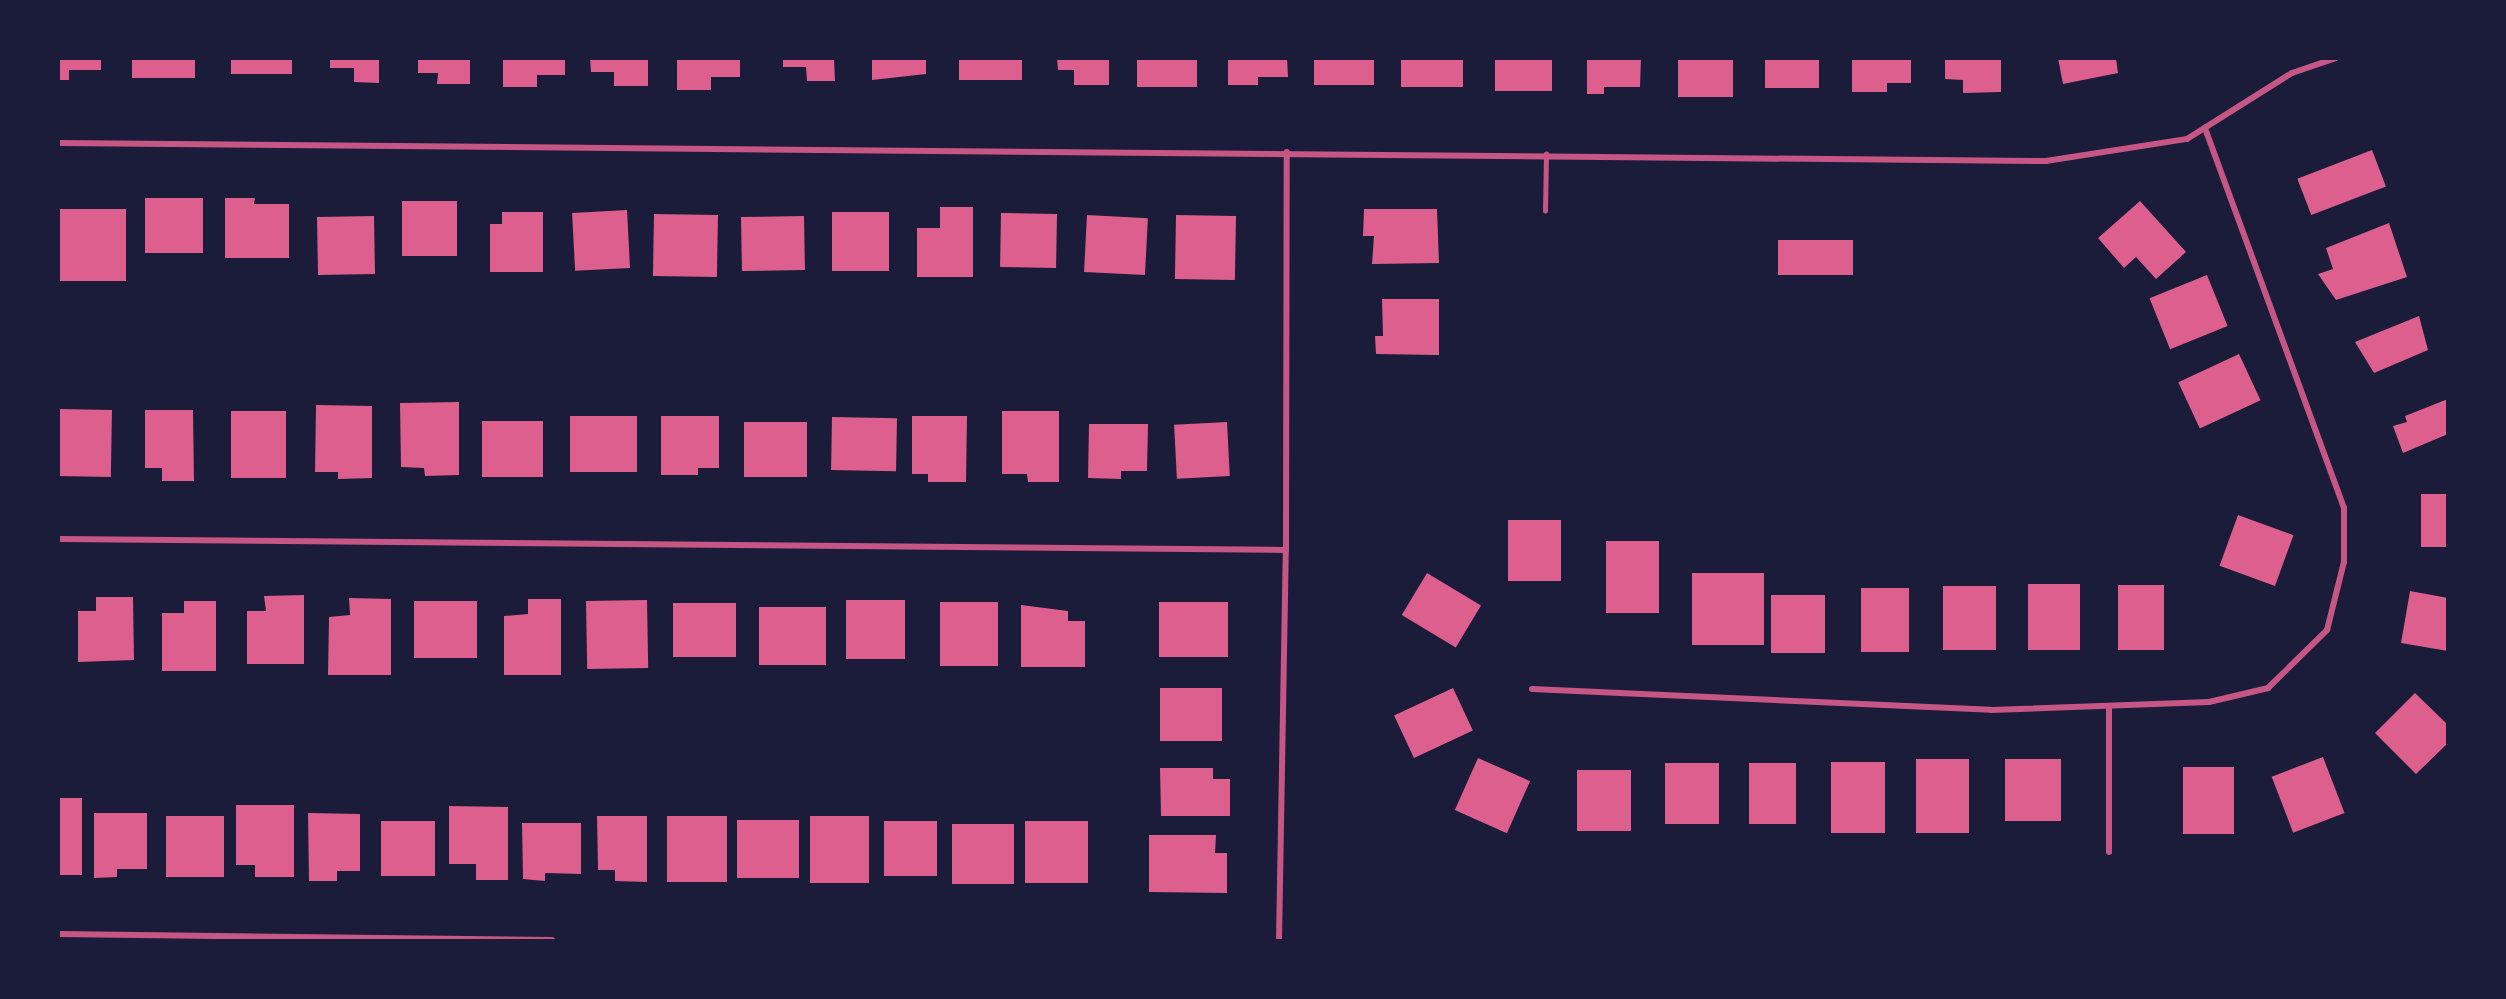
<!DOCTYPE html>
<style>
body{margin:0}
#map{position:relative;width:2506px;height:999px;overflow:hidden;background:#1b1b3a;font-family:"Work Sans",sans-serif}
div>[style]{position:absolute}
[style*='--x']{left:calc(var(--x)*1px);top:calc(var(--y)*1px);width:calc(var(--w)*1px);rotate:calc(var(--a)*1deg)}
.building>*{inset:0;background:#dd5f8e;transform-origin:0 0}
.service>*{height:4.5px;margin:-2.25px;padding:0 2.25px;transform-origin:2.25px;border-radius:2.25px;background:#c65784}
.minor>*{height:6px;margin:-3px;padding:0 3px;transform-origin:3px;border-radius:3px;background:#c65784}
span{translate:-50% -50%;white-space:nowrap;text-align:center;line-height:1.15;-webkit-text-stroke:4.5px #1b1b3a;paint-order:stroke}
.frame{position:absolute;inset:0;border:60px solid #1b1b3a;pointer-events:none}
</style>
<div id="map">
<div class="building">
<div style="clip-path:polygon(58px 58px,101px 58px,101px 70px,69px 70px,69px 80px,58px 80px)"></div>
<div style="left:132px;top:58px;width:63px;height:20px"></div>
<div style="left:231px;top:58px;width:61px;height:16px"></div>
<div style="clip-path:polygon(330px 58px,379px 58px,379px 83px,354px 82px,354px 68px,330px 68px)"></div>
<div style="clip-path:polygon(418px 58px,470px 58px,470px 84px,437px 84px,438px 73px,418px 73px)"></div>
<div style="clip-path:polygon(503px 58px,565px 58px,565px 75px,537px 75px,537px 87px,503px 87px)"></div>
<div style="clip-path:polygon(590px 58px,648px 58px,648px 86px,614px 86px,614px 72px,591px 72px)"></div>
<div style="clip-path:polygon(677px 58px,740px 58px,740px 77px,711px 77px,711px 90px,677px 90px)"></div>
<div style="clip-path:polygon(783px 58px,834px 58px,835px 81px,807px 81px,806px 67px,783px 67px)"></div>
<div style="clip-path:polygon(872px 58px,926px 58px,926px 74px,872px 80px)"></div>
<div style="left:959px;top:58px;width:63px;height:22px"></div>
<div style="clip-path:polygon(1057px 58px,1109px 58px,1109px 85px,1074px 85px,1074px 70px,1058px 70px)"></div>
<div style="left:1137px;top:58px;width:60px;height:29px"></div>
<div style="clip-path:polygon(1228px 58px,1287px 58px,1288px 77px,1258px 77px,1258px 85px,1228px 85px)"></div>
<div style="left:1314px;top:58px;width:60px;height:27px"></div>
<div style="left:1401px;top:58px;width:62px;height:29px"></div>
<div style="left:1495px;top:58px;width:57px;height:33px"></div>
<div style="clip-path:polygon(1587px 58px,1641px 58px,1640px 87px,1604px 87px,1604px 94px,1587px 94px)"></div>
<div style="left:1678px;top:58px;width:55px;height:39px"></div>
<div style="left:1765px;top:58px;width:54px;height:30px"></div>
<div style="clip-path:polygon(1852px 58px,1911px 58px,1911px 83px,1887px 83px,1887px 92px,1852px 92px)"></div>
<div style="clip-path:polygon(1945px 58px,2001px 58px,2001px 92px,1963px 93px,1963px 80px,1945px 79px)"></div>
<div style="clip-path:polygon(2058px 58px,2116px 58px,2118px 73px,2063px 84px)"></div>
<div style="left:2372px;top:150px;width:39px;height:80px;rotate:69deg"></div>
<div style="left:145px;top:198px;width:58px;height:55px"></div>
<div style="clip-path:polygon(225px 198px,255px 198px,254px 204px,289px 204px,289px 258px,225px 258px)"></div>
<div style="left:457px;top:201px;width:55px;height:55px;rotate:90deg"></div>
<div style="clip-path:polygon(2140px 201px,2186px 252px,2156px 279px,2136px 257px,2124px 268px,2098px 238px)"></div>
<div style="clip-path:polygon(940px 207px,973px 207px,973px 277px,917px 277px,917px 228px,940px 228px)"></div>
<div style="left:58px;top:209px;width:68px;height:72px"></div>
<div style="clip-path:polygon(1364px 209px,1437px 209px,1439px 263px,1372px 264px,1374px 236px,1363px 236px)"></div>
<div style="left:627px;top:210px;width:58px;height:55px;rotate:87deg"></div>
<div style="clip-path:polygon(502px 212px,543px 212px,543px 272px,490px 272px,490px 224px,502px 224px)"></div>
<div style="left:832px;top:212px;width:57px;height:59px"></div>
<div style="left:1001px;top:213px;width:56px;height:54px;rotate:1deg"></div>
<div style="left:654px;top:214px;width:64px;height:62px;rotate:1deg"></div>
<div style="left:1087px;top:215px;width:61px;height:57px;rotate:3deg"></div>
<div style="left:374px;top:216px;width:58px;height:57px;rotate:89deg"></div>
<div style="left:804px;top:216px;width:54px;height:63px;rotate:89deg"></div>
<div style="left:1236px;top:216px;width:64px;height:60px;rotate:91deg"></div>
<div style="clip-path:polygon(2389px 223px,2407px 277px,2336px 300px,2318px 274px,2333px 269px,2326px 248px)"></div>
<div style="left:1778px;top:240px;width:75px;height:35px"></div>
<div style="left:2207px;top:275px;width:55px;height:62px;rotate:68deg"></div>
<div style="clip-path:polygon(1382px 299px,1439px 299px,1439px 355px,1376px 354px,1375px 336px,1383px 336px)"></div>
<div style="clip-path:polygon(2419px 316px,2428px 350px,2374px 373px,2355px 342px)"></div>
<div style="left:2239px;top:354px;width:51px;height:67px;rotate:65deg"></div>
<div style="clip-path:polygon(2448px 399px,2448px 434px,2403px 453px,2393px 426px,2407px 422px,2405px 416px)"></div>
<div style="clip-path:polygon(459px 402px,459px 475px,425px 476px,424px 468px,401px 467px,400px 403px)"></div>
<div style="clip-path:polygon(316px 405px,372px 406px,372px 478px,338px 479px,338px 472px,315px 472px)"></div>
<div style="left:58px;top:409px;width:54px;height:67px;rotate:1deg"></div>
<div style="clip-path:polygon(145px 410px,193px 410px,194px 481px,162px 481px,162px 468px,145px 468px)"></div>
<div style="left:231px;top:411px;width:55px;height:67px"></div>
<div style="clip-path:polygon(1002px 411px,1059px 411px,1059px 482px,1028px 482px,1027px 474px,1002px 474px)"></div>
<div style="left:570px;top:416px;width:67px;height:56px"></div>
<div style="clip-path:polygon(661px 416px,719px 416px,719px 468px,698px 468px,698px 475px,661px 475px)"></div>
<div style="clip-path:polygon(912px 416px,967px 416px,966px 482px,928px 482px,928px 474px,912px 474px)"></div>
<div style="left:832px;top:417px;width:65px;height:53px;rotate:1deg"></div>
<div style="left:482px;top:421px;width:61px;height:56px"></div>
<div style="left:744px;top:422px;width:63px;height:55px"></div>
<div style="left:1227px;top:422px;width:54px;height:53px;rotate:87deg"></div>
<div style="clip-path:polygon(1089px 424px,1148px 424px,1147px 471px,1121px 471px,1121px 479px,1088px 478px)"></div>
<div style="left:2421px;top:494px;width:27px;height:53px"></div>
<div style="left:2238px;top:515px;width:59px;height:54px;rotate:20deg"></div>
<div style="left:1508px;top:520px;width:53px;height:61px"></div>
<div style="left:1606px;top:541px;width:53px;height:72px"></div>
<div style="left:1427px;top:573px;width:63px;height:49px;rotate:31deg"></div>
<div style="left:1764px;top:573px;width:72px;height:72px;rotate:90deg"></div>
<div style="left:2028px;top:584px;width:52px;height:66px"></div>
<div style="left:2118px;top:585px;width:46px;height:65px"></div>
<div style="left:1943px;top:586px;width:53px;height:64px"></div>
<div style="left:1861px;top:588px;width:48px;height:64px"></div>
<div style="clip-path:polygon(2410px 591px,2448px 598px,2448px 651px,2401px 643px)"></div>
<div style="clip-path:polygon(304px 595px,304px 664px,247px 664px,247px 611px,266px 611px,264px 596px)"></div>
<div style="left:1771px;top:595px;width:54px;height:58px"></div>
<div style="clip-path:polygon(96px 597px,133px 597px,134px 660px,78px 662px,78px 611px,96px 611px)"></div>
<div style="clip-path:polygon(349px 598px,391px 599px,391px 675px,328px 675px,329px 617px,350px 615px)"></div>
<div style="clip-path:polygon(528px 599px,561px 599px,561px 675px,504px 675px,504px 616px,528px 614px)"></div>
<div style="left:647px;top:600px;width:68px;height:61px;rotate:89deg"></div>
<div style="left:905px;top:600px;width:59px;height:59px;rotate:90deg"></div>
<div style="clip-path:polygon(184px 601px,216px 601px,216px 671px,162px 671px,162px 613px,184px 613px)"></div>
<div style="left:414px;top:601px;width:63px;height:57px"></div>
<div style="left:940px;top:602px;width:58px;height:64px"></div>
<div style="left:1159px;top:602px;width:69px;height:55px"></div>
<div style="left:673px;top:603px;width:63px;height:54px"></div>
<div style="clip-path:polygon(1021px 605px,1068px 611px,1068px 621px,1085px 621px,1085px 667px,1021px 667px)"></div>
<div style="left:826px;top:607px;width:58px;height:67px;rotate:90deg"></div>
<div style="left:1160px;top:688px;width:62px;height:53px"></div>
<div style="left:1453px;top:688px;width:47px;height:65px;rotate:65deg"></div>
<div style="clip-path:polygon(2415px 693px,2448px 725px,2448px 743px,2416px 774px,2375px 733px)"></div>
<div style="left:2323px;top:757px;width:60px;height:55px;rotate:69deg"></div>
<div style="left:1478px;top:758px;width:57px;height:57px;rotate:24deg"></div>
<div style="left:1916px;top:759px;width:53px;height:74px"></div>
<div style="left:2005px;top:759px;width:56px;height:62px"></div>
<div style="left:1831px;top:762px;width:54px;height:71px"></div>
<div style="left:1665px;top:763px;width:54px;height:61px"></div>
<div style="left:1749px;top:763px;width:47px;height:61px"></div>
<div style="left:2183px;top:767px;width:51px;height:67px"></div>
<div style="clip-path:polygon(1160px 768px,1213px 768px,1213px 779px,1230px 779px,1230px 816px,1161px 816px)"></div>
<div style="left:1577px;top:770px;width:54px;height:61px"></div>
<div style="left:58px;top:798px;width:24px;height:77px"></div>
<div style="clip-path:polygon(236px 805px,294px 805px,294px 877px,255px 877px,255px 865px,236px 865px)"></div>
<div style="clip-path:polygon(449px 806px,508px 807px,508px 880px,476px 880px,476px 864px,449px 864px)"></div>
<div style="clip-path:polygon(94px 813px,147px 813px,147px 869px,117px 869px,117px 877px,94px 878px)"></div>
<div style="clip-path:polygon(308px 813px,360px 814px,360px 871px,337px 871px,337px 881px,309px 881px)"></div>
<div style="left:166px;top:816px;width:58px;height:61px"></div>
<div style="clip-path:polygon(597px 816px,647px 816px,647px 882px,615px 881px,615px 870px,598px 870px)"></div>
<div style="left:667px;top:816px;width:60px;height:66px"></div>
<div style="left:810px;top:816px;width:59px;height:67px"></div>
<div style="left:799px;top:820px;width:58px;height:62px;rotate:90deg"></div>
<div style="left:381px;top:821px;width:54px;height:55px"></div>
<div style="left:937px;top:821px;width:55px;height:53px;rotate:90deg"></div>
<div style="left:1025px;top:821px;width:63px;height:62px"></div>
<div style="clip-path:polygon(522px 823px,581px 823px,581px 874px,545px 873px,545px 881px,523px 879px)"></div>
<div style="left:952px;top:824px;width:62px;height:60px"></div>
<div style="clip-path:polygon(1149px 835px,1216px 835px,1215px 853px,1227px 853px,1227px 893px,1149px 892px)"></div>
</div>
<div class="service">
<div style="--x:1545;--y:211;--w:57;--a:-89"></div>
</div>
<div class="minor">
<div style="--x:58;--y:143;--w:1988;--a:0.52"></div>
<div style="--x:2046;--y:161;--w:143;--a:-8.9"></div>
<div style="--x:2187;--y:139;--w:124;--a:-32.2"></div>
<div style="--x:2292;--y:73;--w:46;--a:-18.8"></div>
<div style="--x:58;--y:539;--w:1228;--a:0.51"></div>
<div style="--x:1532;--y:689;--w:459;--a:2.6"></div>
<div style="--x:1991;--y:710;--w:218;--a:-2.1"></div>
<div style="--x:2209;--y:702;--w:61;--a:-13.3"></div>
<div style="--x:2268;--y:688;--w:83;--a:-44.5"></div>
<div style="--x:2327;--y:630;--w:70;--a:-76"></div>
<div style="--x:2344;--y:562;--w:54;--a:-90"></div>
<div style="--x:2344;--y:508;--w:405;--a:-110.1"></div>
<div style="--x:2109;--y:706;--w:146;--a:90"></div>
<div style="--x:58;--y:934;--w:494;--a:0.7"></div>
<div style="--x:1279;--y:940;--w:390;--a:-89"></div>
<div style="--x:1286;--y:550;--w:398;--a:-89.9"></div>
</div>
<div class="frame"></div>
</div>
